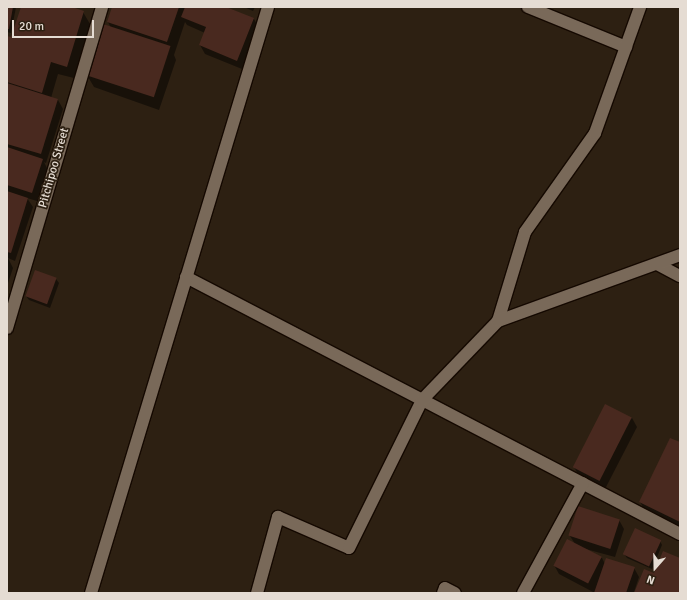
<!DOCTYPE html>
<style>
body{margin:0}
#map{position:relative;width:687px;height:600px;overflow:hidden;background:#2d2012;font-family:Signika,sans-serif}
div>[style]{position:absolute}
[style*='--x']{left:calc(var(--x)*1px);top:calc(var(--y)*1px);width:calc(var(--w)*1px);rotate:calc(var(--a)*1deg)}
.shadow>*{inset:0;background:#0007}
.building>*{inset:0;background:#49291f;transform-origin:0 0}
.roads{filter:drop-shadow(1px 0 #150901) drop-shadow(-1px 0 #150901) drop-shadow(0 1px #150901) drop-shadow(0 -1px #150901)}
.minor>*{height:12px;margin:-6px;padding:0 6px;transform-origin:6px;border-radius:6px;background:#796959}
span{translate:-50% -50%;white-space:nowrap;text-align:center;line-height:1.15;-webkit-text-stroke:3.5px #2d2012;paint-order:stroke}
.street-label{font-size:12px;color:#e5dcd3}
.frame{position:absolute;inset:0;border:8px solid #e5dcd3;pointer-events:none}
.north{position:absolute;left:635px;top:548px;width:40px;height:40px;-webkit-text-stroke:3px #2d2012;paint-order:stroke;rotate:200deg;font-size:11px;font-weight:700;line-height:16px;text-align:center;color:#e5dcd3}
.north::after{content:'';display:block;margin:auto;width:14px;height:18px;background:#e5dcd3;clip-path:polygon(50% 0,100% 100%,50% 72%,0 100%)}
.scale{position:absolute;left:12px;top:20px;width:82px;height:18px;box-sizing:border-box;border:2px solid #e5dcd3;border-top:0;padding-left:5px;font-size:12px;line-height:14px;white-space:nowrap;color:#e5dcd3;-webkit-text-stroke:3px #2d2012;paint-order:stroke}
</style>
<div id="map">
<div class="shadow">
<div style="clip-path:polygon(7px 7px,16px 7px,11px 33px,7px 32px)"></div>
<div style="clip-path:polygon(22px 7px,71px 7px,83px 12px,90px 24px,74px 78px,58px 74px,51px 98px,58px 100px,63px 109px,46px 163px,44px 162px,47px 168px,37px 201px,27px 198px,33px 207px,15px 261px,8px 258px,13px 268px,7px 286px,7px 37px,12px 38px)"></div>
<div style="clip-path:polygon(113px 7px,224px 7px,254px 19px,259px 28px,242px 69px,205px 54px,200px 45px,205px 33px,187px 25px,185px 22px,174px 55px,176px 60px,159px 110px,94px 87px,87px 75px,111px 28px,108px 22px)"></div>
<div style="clip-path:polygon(244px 7px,255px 7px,253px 11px)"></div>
<div style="clip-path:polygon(56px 279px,59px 283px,50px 308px,29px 300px,26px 296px)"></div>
<div style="clip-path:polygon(632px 418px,637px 427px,605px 489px,579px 476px,574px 467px)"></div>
<div style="clip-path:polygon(680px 444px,680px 530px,648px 515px,640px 502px)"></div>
<div style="clip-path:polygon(619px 520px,624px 529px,615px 557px,582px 548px,602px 558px,605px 564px,634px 568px,639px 577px,634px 592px,636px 592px,655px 574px,680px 559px,680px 593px,595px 593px,559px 574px,554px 565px,575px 544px,570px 536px)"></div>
<div style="clip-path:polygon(660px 541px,662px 545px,652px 569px,627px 558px,624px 554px)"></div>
</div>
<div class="building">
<div style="clip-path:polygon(7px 7px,13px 7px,9px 29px,7px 29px)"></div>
<div style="clip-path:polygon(21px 7px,72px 7px,84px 11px,67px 67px,51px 62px,42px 93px,7px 82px,7px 36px,11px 37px)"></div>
<div style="clip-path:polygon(112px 7px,179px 7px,167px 42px,107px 22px)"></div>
<div style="clip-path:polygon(185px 7px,226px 7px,254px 18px,237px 61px,199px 45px,206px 27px,181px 17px)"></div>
<div style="left:103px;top:24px;width:71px;height:54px;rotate:18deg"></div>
<div style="clip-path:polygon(7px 83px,58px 99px,41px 154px,7px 144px)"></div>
<div style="clip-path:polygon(7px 147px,43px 159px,32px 193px,7px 185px)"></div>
<div style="clip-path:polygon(7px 191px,28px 198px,11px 253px,7px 252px)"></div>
<div style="left:35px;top:270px;width:23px;height:28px;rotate:20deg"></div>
<div style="left:605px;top:404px;width:30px;height:71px;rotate:27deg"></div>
<div style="clip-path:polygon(670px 438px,680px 442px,680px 522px,639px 502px)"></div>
<div style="left:578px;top:506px;width:44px;height:31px;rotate:18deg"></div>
<div style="left:635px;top:528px;width:29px;height:29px;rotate:25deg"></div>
<div style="left:567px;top:539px;width:39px;height:30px;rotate:27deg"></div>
<div style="clip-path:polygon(663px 551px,680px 558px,680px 593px,634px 593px,644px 569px,654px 573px)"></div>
<div style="clip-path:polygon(606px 558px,635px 567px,626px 593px,594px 593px)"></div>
</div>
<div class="roads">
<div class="minor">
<div style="--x:528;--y:7;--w:106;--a:22.2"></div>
<div style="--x:657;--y:264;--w:26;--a:28"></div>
<div style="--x:186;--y:277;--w:557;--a:27.49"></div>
<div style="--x:498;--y:321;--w:93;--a:-73.1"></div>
<div style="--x:525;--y:232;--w:121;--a:-54.7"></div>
<div style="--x:595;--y:133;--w:134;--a:-70.3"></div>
<div style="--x:7;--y:328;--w:335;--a:-73.5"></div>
<div style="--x:91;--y:593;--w:612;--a:-73.19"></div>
<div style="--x:257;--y:593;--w:79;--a:-74.6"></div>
<div style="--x:278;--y:517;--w:77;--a:23.6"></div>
<div style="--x:349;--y:548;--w:165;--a:-63.7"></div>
<div style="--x:422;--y:400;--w:110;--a:-46.1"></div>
<div style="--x:498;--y:321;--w:194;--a:-19.9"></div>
<div style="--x:443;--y:593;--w:5;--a:-68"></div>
<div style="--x:445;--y:588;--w:11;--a:27"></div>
<div style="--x:523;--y:593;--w:125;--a:-61.4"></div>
</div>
</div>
<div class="street-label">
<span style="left:54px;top:168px;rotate:-74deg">Pitchipoo Street</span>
</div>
<div class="frame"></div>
<div class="north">N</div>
<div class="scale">20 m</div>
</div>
